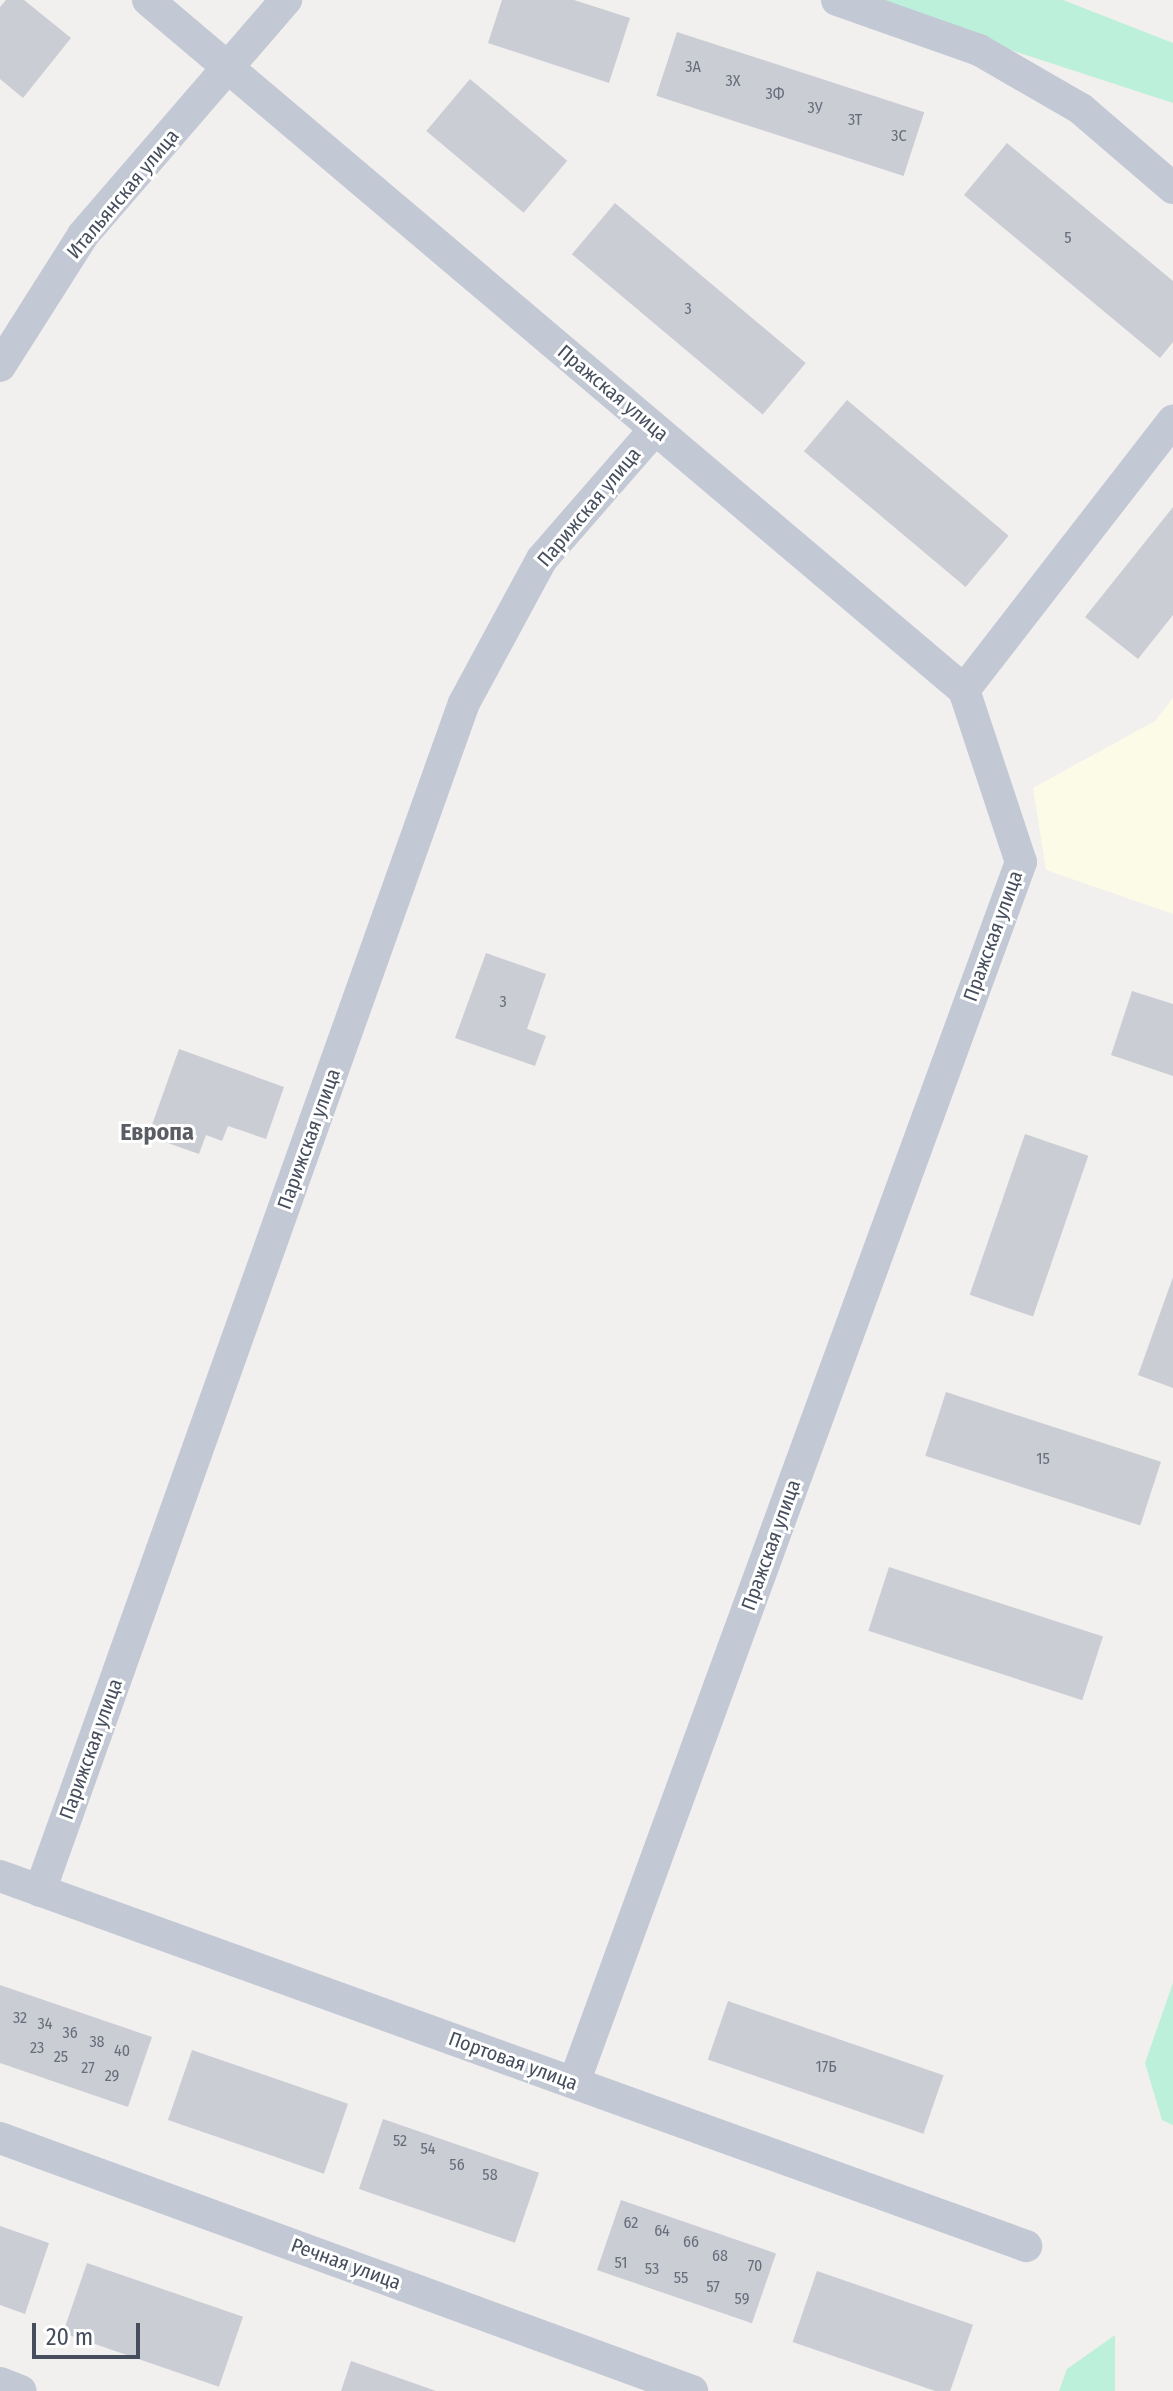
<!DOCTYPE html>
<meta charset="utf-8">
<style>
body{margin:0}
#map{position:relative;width:1173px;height:2391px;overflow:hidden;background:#f2efef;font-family:"Fira Sans Condensed",sans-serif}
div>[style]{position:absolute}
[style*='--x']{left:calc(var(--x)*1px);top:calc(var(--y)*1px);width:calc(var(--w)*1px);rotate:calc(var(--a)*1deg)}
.commercial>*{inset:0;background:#fcfbe8}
.green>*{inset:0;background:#bcf0db}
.building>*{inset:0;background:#cbcdd5;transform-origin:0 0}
.minor>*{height:32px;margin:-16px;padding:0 16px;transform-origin:16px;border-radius:16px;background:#c2c8d4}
span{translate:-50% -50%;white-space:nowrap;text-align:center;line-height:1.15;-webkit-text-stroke:6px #fff;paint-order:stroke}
.number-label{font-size:16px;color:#676e7b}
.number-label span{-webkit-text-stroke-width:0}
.street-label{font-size:20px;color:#464e5d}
.quarter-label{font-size:24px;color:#5b5d64;font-weight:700}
.scale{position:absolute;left:32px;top:2323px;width:108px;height:36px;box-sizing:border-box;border:4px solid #464e5d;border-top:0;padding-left:10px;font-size:24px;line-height:28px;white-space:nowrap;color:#464e5d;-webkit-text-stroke:6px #fff;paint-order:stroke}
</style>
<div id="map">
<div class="commercial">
<div style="clip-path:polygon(1173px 698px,1173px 914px,1046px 870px,1033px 788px,1155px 721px)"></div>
</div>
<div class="green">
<div style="clip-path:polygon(858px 0,1063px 0,1173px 43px,1173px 103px)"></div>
<div style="clip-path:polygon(1173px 1983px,1173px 2125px,1162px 2120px,1145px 2063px)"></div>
<div style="clip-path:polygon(1115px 2335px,1115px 2391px,1059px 2391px,1067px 2369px)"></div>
</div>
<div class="building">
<div style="clip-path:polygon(6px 0,24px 0,71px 38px,23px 98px,0 79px,0 7px)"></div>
<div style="clip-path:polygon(502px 0,574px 0,630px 18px,609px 83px,488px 43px)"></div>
<div style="left:677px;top:32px;width:260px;height:67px;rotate:18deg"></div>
<div style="left:470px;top:79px;width:127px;height:68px;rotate:40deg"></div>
<div style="clip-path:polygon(1007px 143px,1173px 281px,1173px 342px,1160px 358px,964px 195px)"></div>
<div style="left:615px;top:203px;width:249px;height:67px;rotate:40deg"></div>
<div style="left:847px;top:400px;width:211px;height:67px;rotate:40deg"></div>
<div style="clip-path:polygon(1173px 507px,1173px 615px,1138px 659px,1085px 617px)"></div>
<div style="clip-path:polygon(486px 953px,546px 974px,527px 1029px,546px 1036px,535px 1066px,455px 1038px)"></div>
<div style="clip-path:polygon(1132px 991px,1173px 1004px,1173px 1076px,1111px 1055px)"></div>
<div style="clip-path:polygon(179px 1049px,284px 1087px,266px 1139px,228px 1126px,222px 1141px,206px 1135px,199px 1154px,148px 1136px)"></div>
<div style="left:1025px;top:1134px;width:67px;height:170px;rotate:19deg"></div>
<div style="clip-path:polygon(1173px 1277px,1173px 1388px,1138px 1375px)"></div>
<div style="left:946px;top:1392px;width:226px;height:67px;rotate:18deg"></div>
<div style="left:889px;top:1567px;width:225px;height:67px;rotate:18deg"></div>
<div style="clip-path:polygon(0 1985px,152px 2037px,128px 2107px,0 2063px)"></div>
<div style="left:728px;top:2001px;width:228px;height:62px;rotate:19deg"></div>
<div style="left:192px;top:2050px;width:165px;height:74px;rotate:19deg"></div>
<div style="left:383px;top:2119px;width:165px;height:74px;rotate:19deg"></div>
<div style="left:621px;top:2200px;width:164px;height:74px;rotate:19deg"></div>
<div style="clip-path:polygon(0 2226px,49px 2243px,25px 2314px,0 2305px)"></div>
<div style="left:87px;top:2263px;width:165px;height:74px;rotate:19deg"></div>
<div style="left:817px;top:2271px;width:165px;height:75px;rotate:19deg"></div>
<div style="clip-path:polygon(351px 2361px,436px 2391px,341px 2391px)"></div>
</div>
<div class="minor">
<div style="--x:148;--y:0;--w:1069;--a:40.22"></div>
<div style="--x:964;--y:690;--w:181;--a:71.7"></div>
<div style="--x:1021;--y:862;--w:1300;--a:110.11"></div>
<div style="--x:837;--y:0;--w:151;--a:19.4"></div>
<div style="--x:979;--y:50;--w:118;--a:30"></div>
<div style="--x:1081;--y:109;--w:121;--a:40.7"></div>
<div style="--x:0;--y:366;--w:155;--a:-57.6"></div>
<div style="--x:83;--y:235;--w:311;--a:-49.2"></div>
<div style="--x:964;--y:690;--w:341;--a:-52.2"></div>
<div style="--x:0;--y:1876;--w:1091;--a:19.83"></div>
<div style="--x:40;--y:1891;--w:1261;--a:-70.36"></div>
<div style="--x:464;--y:703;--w:164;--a:-61.6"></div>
<div style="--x:542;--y:559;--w:172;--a:-49"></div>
<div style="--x:0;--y:2138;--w:737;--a:20.08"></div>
<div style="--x:0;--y:2383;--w:22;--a:21"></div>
</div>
<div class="number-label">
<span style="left:693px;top:67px">3А</span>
<span style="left:733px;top:81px">3Х</span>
<span style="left:775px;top:94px">3Ф</span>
<span style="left:815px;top:108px">3У</span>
<span style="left:855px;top:120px">3Т</span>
<span style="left:899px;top:136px">3С</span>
<span style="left:1068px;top:238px">5</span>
<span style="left:688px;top:309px">3</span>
<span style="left:503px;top:1002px">3</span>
<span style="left:1043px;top:1459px">15</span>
<span style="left:20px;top:2018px">32</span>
<span style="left:45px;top:2024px">34</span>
<span style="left:70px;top:2033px">36</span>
<span style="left:97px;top:2042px">38</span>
<span style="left:37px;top:2048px">23</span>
<span style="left:122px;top:2051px">40</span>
<span style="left:61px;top:2057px">25</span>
<span style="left:826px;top:2067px">17Б</span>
<span style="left:88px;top:2068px">27</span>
<span style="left:112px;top:2076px">29</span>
<span style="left:400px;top:2141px">52</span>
<span style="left:428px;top:2149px">54</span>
<span style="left:457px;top:2165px">56</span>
<span style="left:490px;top:2175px">58</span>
<span style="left:631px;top:2223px">62</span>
<span style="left:662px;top:2231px">64</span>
<span style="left:691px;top:2242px">66</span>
<span style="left:720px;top:2256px">68</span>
<span style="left:621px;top:2263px">51</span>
<span style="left:755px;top:2266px">70</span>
<span style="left:652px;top:2269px">53</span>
<span style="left:681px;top:2278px">55</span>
<span style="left:713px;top:2287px">57</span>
<span style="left:742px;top:2299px">59</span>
</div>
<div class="street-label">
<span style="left:123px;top:194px;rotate:-50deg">Итальянская улица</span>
<span style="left:613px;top:393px;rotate:40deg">Пражская улица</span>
<span style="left:589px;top:507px;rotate:-50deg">Парижская улица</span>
<span style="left:993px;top:936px;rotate:-70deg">Пражская улица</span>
<span style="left:309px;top:1139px;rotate:-70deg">Парижская улица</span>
<span style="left:771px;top:1545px;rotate:-70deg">Пражская улица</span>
<span style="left:91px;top:1749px;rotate:-70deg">Парижская улица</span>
<span style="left:513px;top:2061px;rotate:20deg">Портовая улица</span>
<span style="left:346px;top:2264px;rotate:20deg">Речная улица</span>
</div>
<div class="quarter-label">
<span style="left:157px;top:1133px">Европа</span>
</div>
<div class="scale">20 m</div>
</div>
